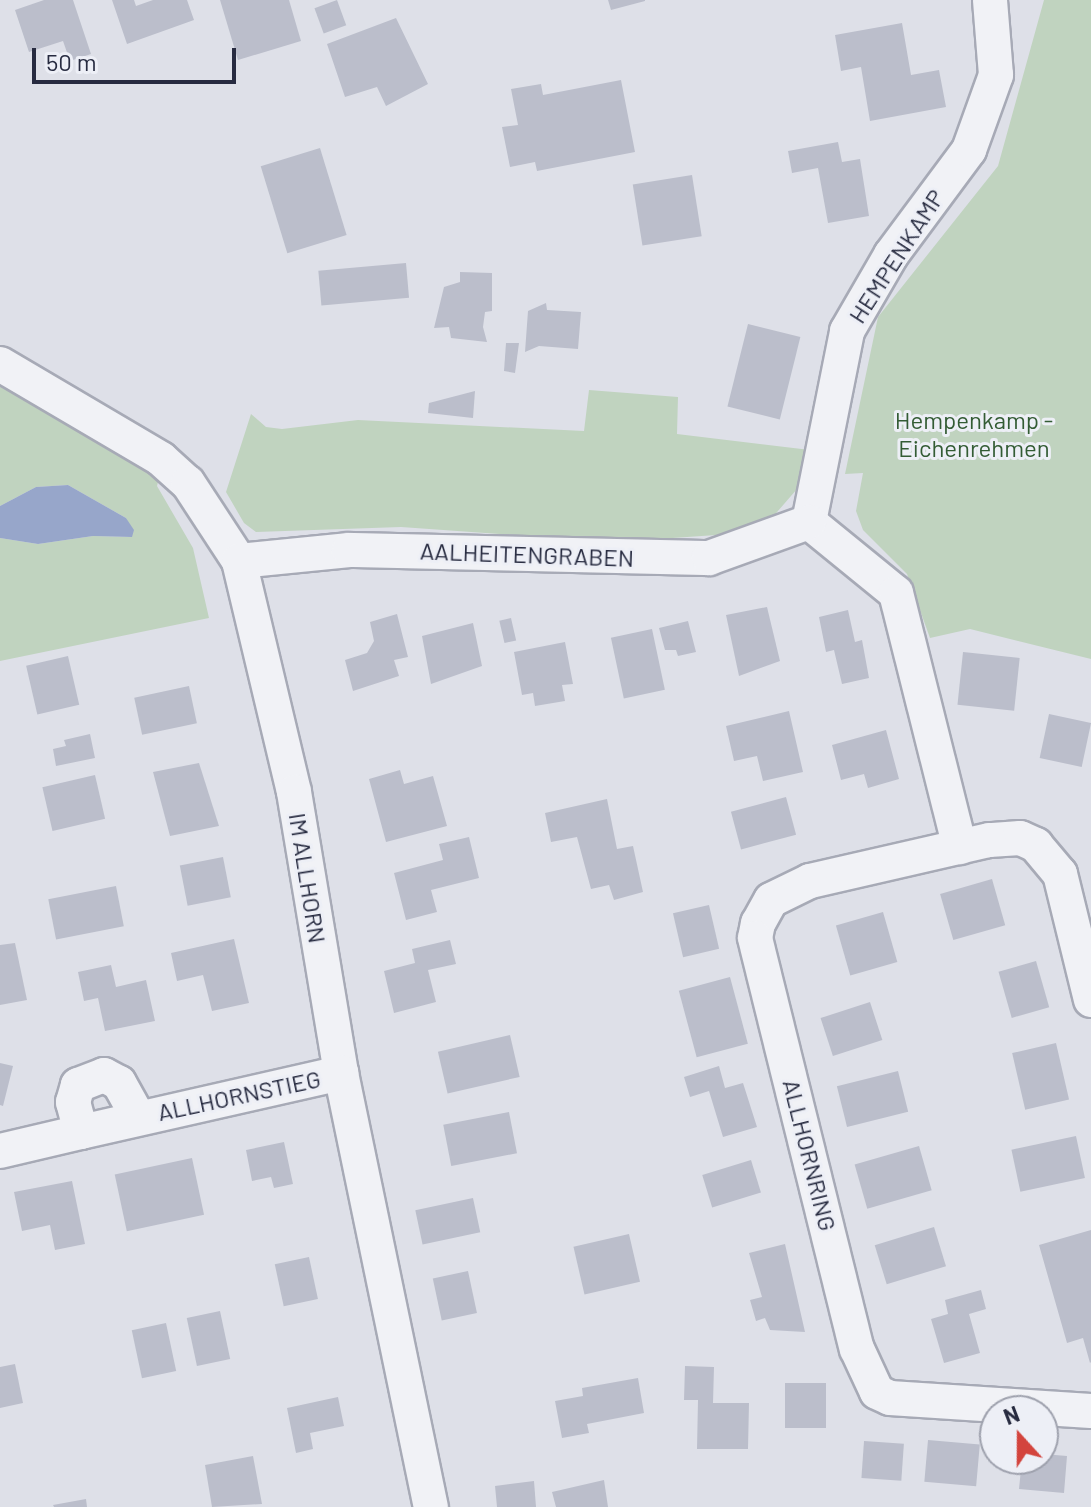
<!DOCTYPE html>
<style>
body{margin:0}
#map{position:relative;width:1091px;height:1507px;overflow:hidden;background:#dee0e8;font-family:Barlow,sans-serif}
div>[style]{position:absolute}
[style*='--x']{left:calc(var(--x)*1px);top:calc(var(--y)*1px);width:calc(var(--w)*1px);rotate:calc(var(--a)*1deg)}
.green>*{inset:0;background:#c0d3bf}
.water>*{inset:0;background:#97a6ca}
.building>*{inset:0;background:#bbbecb;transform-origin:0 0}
.roads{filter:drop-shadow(2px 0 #a7aab6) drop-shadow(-2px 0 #a7aab6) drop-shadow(0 2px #a7aab6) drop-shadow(0 -2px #a7aab6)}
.minor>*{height:34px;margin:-17px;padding:0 17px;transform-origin:17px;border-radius:17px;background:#f1f2f6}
span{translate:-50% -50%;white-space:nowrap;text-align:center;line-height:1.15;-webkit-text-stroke:6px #edeff6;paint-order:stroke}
.street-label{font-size:24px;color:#272b40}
.park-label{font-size:24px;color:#335c34}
.north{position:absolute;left:979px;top:1395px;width:80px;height:80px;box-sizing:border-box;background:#edeff6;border:2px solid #9ea1ad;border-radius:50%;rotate:339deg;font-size:22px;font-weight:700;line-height:32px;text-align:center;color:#272b40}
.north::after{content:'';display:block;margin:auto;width:28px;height:36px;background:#d3443d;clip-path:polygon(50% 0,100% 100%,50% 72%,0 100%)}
.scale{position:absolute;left:32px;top:48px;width:204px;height:36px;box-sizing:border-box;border:4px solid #272b40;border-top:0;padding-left:10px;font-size:24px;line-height:28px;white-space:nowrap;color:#272b40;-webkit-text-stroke:6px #edeff6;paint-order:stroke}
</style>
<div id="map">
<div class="green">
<div style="clip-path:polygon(1044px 0,1091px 0,1091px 659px,970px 629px,930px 638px,907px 574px,863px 530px,856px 511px,863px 473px,845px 474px,878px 317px,998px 166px)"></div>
<div style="clip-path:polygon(0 375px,161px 470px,157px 486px,193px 548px,209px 618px,0 661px,0 538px,38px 544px,93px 536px,132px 537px,126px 518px,68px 485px,36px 487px,0 506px)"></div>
<div style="clip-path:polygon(589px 390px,678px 397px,677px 434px,810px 450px,804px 481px,771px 519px,731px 534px,614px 542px,401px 527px,256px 532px,244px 523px,226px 492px,251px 414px,266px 427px,282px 429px,358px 420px,584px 431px)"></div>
</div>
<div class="water">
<div style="clip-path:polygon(68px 485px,126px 518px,134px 530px,132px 537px,93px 536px,38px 544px,0 538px,0 506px,36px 487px)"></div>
</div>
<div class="building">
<div style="clip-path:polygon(44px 0,73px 0,91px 54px,70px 61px,63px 41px,29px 52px,15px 10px)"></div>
<div style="clip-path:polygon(112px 0,134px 0,136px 6px,153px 0,187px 0,194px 20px,127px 44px)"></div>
<div style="clip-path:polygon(220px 0,289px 0,301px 41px,238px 60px)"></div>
<div style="left:337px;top:0;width:27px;height:24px;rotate:70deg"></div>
<div style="clip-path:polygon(608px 0,645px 0,645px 1px,611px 10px)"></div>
<div style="clip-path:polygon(396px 18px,428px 84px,386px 106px,377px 87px,345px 97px,327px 44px)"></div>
<div style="clip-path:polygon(902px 23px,911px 75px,939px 70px,946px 107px,870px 121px,861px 67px,841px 71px,835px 35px)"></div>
<div style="clip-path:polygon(621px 80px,635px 152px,537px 171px,535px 162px,510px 167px,502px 127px,518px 125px,511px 89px,541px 84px,543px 95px)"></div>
<div style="clip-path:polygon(838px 142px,842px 162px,860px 159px,869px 216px,828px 223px,818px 168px,792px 173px,788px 151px)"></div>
<div style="left:320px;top:148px;width:91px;height:62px;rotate:73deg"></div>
<div style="left:692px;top:175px;width:62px;height:60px;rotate:81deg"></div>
<div style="left:406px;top:263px;width:35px;height:88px;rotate:85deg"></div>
<div style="clip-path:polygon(460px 272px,492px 273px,492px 311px,485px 312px,483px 327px,487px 342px,451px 338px,449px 327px,434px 328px,444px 287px,460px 282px)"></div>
<div style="clip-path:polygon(546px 303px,547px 310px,581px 312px,578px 349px,539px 346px,525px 352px,528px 311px)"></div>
<div style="left:748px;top:324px;width:54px;height:85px;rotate:14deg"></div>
<div style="clip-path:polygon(506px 343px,519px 343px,515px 373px,504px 371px)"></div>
<div style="clip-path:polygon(475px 391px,473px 418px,428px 413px,429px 403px)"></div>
<div style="clip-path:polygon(767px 607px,780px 661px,739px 676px,726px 615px)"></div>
<div style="clip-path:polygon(848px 610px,855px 642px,862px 640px,869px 678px,842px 684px,834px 650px,826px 652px,819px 617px)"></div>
<div style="clip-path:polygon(397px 614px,408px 657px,394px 660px,399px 676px,353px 691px,345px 660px,367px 653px,374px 641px,370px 622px)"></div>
<div style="left:511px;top:618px;width:23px;height:12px;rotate:77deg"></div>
<div style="clip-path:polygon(688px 621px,696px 652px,678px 656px,676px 650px,665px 650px,659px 628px)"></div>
<div style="clip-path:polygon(473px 623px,482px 666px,431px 684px,422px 636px)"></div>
<div style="left:652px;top:629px;width:62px;height:42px;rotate:78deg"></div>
<div style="clip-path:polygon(565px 642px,573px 684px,562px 685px,565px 701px,535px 706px,533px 693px,522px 695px,514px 652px)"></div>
<div style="left:963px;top:652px;width:57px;height:53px;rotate:6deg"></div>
<div style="left:68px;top:656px;width:50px;height:43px;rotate:77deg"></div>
<div style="left:189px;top:686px;width:38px;height:56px;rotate:78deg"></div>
<div style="clip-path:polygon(789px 711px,803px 772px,763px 781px,757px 756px,734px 761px,726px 726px)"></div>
<div style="left:1049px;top:714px;width:43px;height:45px;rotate:12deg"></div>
<div style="clip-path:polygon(886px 730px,899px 779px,868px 788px,864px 774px,841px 780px,832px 745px)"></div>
<div style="clip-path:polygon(90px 734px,95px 758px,56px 766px,53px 749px,66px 746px,64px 740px)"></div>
<div style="clip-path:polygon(199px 763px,219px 826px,170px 836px,153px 772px)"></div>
<div style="clip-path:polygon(400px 770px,404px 784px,433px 776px,447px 826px,386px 842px,369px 779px)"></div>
<div style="left:95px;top:775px;width:45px;height:54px;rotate:77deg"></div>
<div style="left:786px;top:797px;width:39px;height:57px;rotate:75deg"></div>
<div style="clip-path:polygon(607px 799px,617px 849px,633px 846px,643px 892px,614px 900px,609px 885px,591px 889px,577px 837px,551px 842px,545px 813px)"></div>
<div style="clip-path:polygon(469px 837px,479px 878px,431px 890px,437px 912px,406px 920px,394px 873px,443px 860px,439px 844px)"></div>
<div style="left:223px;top:857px;width:41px;height:44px;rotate:79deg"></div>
<div style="left:992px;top:879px;width:48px;height:54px;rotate:74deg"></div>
<div style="left:116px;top:886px;width:41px;height:69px;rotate:79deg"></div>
<div style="left:709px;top:905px;width:45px;height:37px;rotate:77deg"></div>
<div style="left:883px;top:912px;width:52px;height:49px;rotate:74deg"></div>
<div style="clip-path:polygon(234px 939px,249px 1003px,212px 1011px,203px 975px,177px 981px,171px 953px)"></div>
<div style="clip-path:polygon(450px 940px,456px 964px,428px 970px,436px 1002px,394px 1013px,384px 971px,415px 963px,412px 949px)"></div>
<div style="clip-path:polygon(15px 943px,27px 1000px,0 1005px,0 945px)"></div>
<div style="left:1036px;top:961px;width:48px;height:39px;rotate:74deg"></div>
<div style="clip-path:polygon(111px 965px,116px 987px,146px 980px,155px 1021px,105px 1031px,98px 998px,84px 1001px,78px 972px)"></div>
<div style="left:730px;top:977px;width:69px;height:53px;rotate:75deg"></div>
<div style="left:870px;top:1002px;width:40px;height:52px;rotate:72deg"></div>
<div style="left:510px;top:1035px;width:43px;height:74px;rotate:77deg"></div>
<div style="left:1056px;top:1043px;width:58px;height:45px;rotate:77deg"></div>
<div style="clip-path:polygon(0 1063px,13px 1066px,3px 1106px,0 1105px)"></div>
<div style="clip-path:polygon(719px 1066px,725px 1088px,743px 1083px,757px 1127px,723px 1137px,709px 1091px,690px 1097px,684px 1077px)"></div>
<div style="left:898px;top:1071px;width:42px;height:63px;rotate:76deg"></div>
<div style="left:509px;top:1112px;width:42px;height:67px;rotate:79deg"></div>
<div style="left:1076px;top:1136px;width:43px;height:66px;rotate:78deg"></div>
<div style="clip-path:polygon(284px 1142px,293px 1184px,274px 1188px,271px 1177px,252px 1181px,246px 1150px)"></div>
<div style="left:919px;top:1146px;width:46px;height:67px;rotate:74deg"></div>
<div style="left:192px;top:1158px;width:58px;height:79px;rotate:78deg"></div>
<div style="left:751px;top:1160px;width:34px;height:51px;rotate:73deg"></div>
<div style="clip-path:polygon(72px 1181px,85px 1244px,55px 1250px,50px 1225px,22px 1231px,14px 1192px)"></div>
<div style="left:473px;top:1198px;width:35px;height:59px;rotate:78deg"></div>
<div style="left:934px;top:1227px;width:41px;height:62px;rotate:73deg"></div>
<div style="clip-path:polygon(1091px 1230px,1091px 1362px,1090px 1363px,1083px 1338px,1067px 1343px,1039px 1245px)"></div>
<div style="left:629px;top:1234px;width:49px;height:57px;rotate:77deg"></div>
<div style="clip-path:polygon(785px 1244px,805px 1332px,770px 1330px,765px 1318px,756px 1321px,750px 1300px,762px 1297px,749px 1253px)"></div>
<div style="left:309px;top:1257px;width:43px;height:35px;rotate:78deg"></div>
<div style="left:468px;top:1271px;width:43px;height:36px;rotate:78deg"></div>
<div style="clip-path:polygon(981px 1290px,986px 1309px,969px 1314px,980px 1353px,944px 1363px,931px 1319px,948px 1314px,945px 1300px)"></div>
<div style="left:220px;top:1311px;width:49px;height:34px;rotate:78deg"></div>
<div style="left:166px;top:1323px;width:49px;height:35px;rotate:78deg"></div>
<div style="clip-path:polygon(15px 1364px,23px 1403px,0 1408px,0 1367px)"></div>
<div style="clip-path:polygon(685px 1366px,714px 1367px,713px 1403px,749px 1403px,748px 1449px,697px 1449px,698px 1400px,684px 1400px)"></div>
<div style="clip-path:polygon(638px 1378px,644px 1413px,587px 1424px,589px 1433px,562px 1438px,555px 1401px,583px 1396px,582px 1388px)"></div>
<div style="left:785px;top:1383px;width:41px;height:45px"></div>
<div style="clip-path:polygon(338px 1397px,344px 1426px,310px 1433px,313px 1449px,296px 1453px,287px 1408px)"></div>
<div style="left:928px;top:1440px;width:52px;height:42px;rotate:5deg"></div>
<div style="left:864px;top:1441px;width:40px;height:37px;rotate:4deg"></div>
<div style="clip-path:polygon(1043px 1454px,1067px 1456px,1064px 1493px,1019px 1489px,1022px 1459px,1043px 1459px)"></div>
<div style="clip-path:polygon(253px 1456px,262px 1504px,212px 1507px,205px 1465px)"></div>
<div style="clip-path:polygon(604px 1480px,608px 1507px,556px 1507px,552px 1492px)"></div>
<div style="clip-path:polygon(534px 1481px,536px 1507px,497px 1507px,495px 1486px)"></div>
<div style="clip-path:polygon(86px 1499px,87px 1507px,54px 1507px,53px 1505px)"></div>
</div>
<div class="roads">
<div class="minor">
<div style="--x:0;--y:364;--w:187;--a:30.5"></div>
<div style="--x:161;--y:459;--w:36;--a:42"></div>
<div style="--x:188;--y:483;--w:93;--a:56.8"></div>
<div style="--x:239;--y:561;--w:237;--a:76.6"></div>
<div style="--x:294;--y:792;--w:285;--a:80.5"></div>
<div style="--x:341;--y:1073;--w:443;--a:78.3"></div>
<div style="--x:809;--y:522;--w:195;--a:-78.7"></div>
<div style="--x:847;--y:331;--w:88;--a:-59.9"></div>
<div style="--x:891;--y:255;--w:131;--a:-53.4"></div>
<div style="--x:969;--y:150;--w:80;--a:-70.2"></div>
<div style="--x:996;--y:75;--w:75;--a:-94.6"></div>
<div style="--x:809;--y:522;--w:112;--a:39.2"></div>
<div style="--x:896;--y:593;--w:262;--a:75.9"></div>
<div style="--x:239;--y:561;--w:111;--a:-5.7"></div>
<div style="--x:349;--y:550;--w:360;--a:1.3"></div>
<div style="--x:709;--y:558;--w:106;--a:-19.8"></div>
<div style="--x:1091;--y:1000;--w:130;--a:-103.8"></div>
<div style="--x:1060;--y:874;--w:38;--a:-130"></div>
<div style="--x:1036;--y:845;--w:17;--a:-156"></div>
<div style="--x:1020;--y:838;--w:31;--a:176"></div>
<div style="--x:989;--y:840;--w:184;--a:167.1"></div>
<div style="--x:810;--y:881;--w:43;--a:154"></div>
<div style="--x:771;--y:900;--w:26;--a:119"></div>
<div style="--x:758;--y:923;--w:15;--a:101"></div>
<div style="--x:755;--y:938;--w:423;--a:76.1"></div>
<div style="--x:857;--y:1349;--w:47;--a:65.1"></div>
<div style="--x:877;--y:1392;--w:14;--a:25"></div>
<div style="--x:890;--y:1398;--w:201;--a:3.7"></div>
<div style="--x:138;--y:1117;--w:39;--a:-119"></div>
<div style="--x:119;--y:1083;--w:17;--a:-152"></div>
<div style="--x:104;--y:1075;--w:28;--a:159"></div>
<div style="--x:78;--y:1085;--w:18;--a:106"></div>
<div style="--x:73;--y:1102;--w:31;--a:75"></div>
<div style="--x:81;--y:1132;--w:267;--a:-12.8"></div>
<div style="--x:0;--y:1151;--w:83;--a:-13.2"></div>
</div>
</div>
<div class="street-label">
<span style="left:896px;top:256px;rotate:-57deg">HEMPENKAMP</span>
<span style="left:527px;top:554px;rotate:2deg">AALHEITENGRABEN</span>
<span style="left:308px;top:878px;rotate:81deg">IM ALLHORN</span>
<span style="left:239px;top:1095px;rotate:-12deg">ALLHORNSTIEG</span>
<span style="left:810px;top:1155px;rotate:76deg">ALLHORNRING</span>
</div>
<div class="park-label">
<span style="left:974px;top:434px">Hempenkamp -<br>Eichenrehmen</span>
</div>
<div class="north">N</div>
<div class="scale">50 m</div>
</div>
